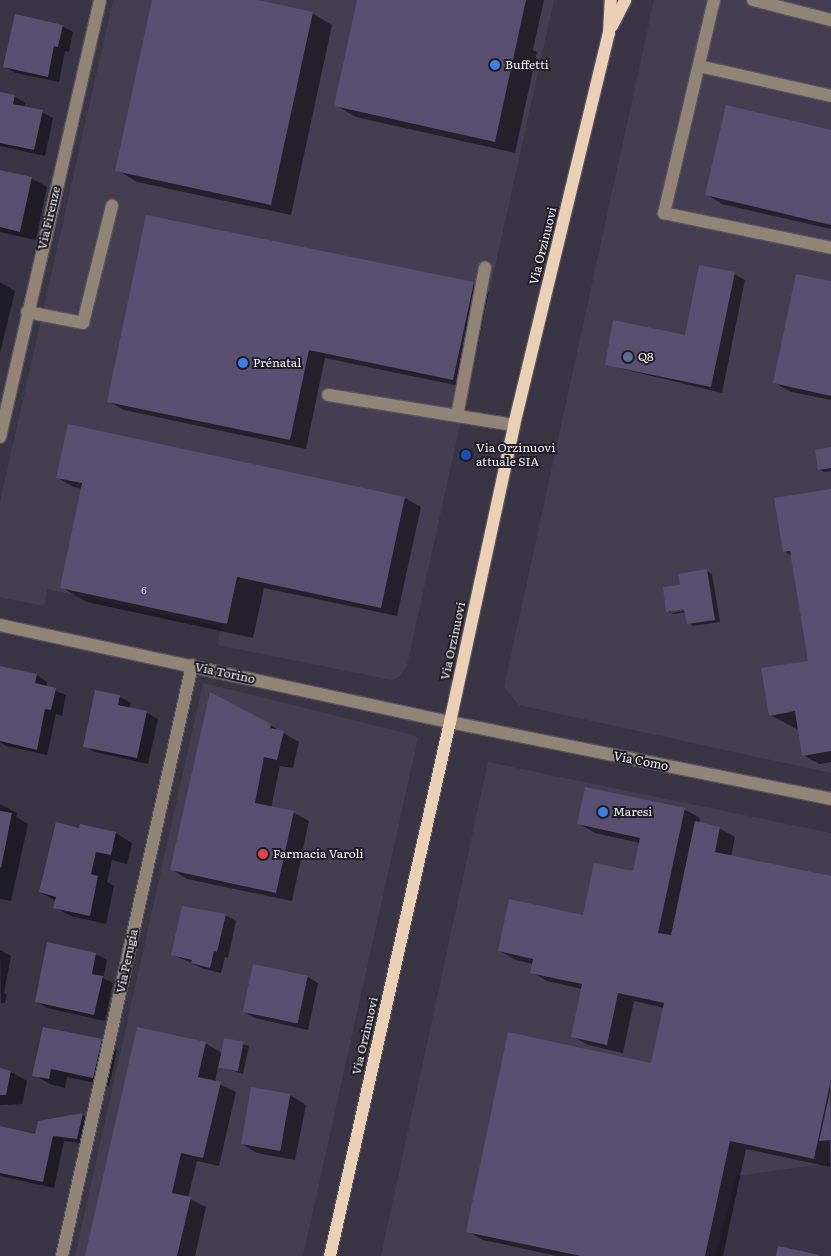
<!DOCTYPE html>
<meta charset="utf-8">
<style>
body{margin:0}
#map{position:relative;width:831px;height:1256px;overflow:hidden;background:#393545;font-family:Literata,serif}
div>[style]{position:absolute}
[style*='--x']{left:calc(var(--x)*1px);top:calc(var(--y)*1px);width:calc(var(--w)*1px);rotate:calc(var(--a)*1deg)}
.built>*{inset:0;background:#453e53}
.shadow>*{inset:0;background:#0007}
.building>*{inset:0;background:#594f71;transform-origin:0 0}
.roads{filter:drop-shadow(1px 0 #575362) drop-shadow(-1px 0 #575362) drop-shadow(0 1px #575362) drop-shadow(0 -1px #575362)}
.minor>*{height:12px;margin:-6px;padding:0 6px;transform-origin:6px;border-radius:6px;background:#928477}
.major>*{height:12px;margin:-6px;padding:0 6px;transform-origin:6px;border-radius:6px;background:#ebd0b5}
.dots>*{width:14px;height:14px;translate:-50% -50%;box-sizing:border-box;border:2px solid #201e25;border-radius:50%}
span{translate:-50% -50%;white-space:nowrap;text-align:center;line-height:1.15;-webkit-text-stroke:4px #201e25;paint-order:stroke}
.number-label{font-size:10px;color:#ccc8d8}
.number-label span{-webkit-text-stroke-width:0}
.poi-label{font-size:12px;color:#f3f0fa}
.left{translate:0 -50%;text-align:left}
.street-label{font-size:12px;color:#f3f0fa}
</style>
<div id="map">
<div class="built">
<div style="clip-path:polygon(113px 0,554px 0,407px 665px,399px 677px,392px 680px,218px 645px,221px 627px,47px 589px,44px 606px,0 597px,0 502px)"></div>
<div style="clip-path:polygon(654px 0,831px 0,831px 773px,519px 705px,504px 687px)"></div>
<div style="clip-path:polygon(203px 683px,414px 735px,418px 738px,303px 1256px,75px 1256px)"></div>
<div style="clip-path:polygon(488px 762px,831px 833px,831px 1163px,736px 1176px,715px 1256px,381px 1256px)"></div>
</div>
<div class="shadow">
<div style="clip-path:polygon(153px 0,252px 0,312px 13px,332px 25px,291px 215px,137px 182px,117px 170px)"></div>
<div style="clip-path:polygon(359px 0,544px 0,533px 50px,537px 52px,515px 153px,356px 117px,335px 105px)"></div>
<div style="clip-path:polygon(62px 26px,73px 32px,69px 52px,65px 51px,59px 82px,16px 73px,5px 67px)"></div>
<div style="clip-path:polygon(0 93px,14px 96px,25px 103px,24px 108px,42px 112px,53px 118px,45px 156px,0 146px)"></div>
<div style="clip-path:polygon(831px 131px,831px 229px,722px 204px,706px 194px)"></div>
<div style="clip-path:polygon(0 171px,31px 178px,47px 187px,36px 240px,0 232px)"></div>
<div style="clip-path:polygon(734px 274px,745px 280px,722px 393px,606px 365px,686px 337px)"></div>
<div style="clip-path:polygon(0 282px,15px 291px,0 353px)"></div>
<div style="clip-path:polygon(831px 282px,831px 400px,791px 392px,775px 383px)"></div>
<div style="clip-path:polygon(473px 283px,489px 292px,469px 388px,325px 358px,306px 449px,124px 410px,108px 401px)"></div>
<div style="clip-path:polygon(831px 449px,831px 471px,824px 472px,819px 469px)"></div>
<div style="clip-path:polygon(58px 478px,405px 498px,421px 507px,397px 616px,264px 588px,253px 638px,87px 602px,61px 587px,82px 489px,74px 487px)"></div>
<div style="clip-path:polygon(831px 490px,831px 762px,819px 764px,803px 755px,799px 730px,770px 715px,809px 662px,792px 556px,784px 551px)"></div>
<div style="clip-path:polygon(evenodd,707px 571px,712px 574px,720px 622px,693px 626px,688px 623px,686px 612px,673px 614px,668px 611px,682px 586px,707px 571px,690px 607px,690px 610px,671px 613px,671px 610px,690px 607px)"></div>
<div style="clip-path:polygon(0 668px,37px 675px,47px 682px,46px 687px,66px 695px,62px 716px,56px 714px,47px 755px,6px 746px,0 742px)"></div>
<div style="clip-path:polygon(96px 691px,120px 697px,131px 703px,129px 709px,147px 713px,158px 719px,148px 764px,95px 752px,84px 746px)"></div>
<div style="clip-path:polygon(270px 725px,299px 742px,293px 768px,280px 766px,271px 808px,293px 812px,309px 821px,292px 901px,187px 879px,171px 869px)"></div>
<div style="clip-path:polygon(0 804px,17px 813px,16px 817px,28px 824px,11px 901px,0 899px)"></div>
<div style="clip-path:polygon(684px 809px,700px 818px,699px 824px,719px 828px,735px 837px,731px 857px,831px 877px,830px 1167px,746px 1149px,723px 1256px,557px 1256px,483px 1240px,467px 1231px,652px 1064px,664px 1008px,634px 1001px,623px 1053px,588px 1045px,572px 1036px,582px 989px,547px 981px,531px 972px,533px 964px,516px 960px,500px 951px,584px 916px,634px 873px,640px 843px,595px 833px,579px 824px)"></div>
<div style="clip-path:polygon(80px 830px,116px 833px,132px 843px,127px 864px,112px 860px,107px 882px,114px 886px,106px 924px,71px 916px,55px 907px,56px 901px,40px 892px)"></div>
<div style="clip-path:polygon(225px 915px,236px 921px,228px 958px,225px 957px,221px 973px,204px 969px,172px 954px)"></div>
<div style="clip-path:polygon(0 950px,11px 956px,4px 993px,7px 995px,5px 1003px,1px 1003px,1px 1006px)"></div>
<div style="clip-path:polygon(96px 954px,107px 960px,103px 978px,113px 983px,105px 1021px,47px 1008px,36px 1001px)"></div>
<div style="clip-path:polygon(308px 977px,318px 983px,308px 1030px,255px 1018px,244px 1012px)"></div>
<div style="clip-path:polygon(225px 1039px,249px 1046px,243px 1074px,218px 1066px,215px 1082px,236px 1092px,219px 1166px,197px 1161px,188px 1198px,206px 1207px,195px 1256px,86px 1256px,205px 1043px,222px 1053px)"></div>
<div style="clip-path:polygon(101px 1041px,117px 1050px,109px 1086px,67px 1077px,65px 1088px,50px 1084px,34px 1075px)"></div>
<div style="clip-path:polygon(0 1069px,11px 1072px,27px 1081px,22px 1104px,0 1105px)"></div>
<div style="clip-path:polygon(252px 1088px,290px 1095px,306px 1105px,295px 1160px,257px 1153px,242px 1144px)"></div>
<div style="clip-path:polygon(82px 1115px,93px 1121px,88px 1144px,64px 1141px,54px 1188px,0 1176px,0 1128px,36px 1136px)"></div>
</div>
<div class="building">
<div style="clip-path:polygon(152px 0,258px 0,313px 12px,271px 205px,115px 171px)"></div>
<div style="clip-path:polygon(357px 0,526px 0,495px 142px,334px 106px)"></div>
<div style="clip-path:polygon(15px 14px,63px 25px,58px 47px,54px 46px,48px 77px,3px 67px)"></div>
<div style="clip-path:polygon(0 92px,15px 95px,13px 104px,43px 110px,34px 150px,0 143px)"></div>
<div style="clip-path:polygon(726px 105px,831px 130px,831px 225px,705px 195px)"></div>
<div style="clip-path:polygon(0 170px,32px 177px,20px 232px,0 227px)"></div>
<div style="clip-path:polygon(146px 215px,474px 282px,453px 380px,309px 350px,290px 440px,107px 402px)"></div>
<div style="clip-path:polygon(699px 265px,735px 272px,711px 387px,605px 365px,613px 320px,685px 335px)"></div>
<div style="clip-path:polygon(796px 274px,831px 281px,831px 396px,773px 383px)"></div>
<div style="clip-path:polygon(68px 424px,405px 497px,381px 608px,237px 577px,227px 624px,60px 588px,82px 483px,56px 478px)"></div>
<div style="clip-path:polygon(831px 447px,831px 468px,818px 470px,815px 450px)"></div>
<div style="clip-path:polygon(831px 489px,831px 751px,802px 756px,795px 711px,769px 716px,761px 668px,808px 661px,790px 551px,783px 552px,774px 498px)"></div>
<div style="clip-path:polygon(707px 569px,715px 620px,687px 624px,684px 609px,666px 612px,663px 587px,680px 585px,678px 574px)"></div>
<div style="clip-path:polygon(0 666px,37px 674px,35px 683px,56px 688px,51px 710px,45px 709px,37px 750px,0 741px)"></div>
<div style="clip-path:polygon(95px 690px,120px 695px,118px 705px,147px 711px,137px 758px,83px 747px)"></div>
<div style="clip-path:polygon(210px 692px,271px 724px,270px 728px,284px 731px,277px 760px,264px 757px,255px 803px,294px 811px,276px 893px,170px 870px)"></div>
<div style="clip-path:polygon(585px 787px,685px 808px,658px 933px,671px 935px,695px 821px,720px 827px,715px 852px,831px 876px,831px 1079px,814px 1159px,730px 1141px,705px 1256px,581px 1256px,466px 1232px,508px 1032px,651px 1063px,664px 1003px,618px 993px,607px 1045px,571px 1037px,582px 984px,530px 973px,533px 959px,498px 951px,509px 899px,583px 915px,594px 863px,633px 871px,640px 838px,577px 824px)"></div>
<div style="clip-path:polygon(0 811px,12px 813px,1px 868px,0 867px)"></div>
<div style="clip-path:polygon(56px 822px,79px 828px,80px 824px,116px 832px,111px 855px,96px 852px,91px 874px,98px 876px,90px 916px,53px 908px,56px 897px,39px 892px)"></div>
<div style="clip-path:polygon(182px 906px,226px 914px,217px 952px,214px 951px,210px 968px,191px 963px,192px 960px,171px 955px)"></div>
<div style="clip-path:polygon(47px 942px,96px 953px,92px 974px,103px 976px,94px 1015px,35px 1002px)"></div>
<div style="left:253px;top:964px;width:56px;height:49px;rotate:12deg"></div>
<div style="clip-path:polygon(43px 1027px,102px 1039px,93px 1078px,51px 1069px,49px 1079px,32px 1076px)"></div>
<div style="clip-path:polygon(137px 1027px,206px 1042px,198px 1077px,221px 1082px,203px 1158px,181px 1153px,172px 1193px,191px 1197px,177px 1256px,85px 1256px)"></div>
<div style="left:224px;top:1038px;width:20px;height:30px;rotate:11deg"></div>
<div style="clip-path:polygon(0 1068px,11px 1071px,6px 1095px,0 1095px)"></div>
<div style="left:251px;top:1087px;width:40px;height:58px;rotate:10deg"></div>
<div style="clip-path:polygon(830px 1092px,831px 1140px,819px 1141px)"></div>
<div style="clip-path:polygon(83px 1113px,77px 1139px,53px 1136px,43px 1182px,0 1173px,0 1126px,35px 1134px,38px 1121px)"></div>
<div style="clip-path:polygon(778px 1246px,819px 1255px,819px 1256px,776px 1256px)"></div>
</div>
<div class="roads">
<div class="minor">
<div style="--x:714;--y:0;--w:219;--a:103.2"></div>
<div style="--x:664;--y:213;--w:171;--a:11.8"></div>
<div style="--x:753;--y:0;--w:81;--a:14.4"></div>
<div style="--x:699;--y:66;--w:135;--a:12.8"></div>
<div style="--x:27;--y:312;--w:57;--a:11.1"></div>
<div style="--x:83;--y:323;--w:121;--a:-76.1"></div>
<div style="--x:328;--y:395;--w:188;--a:9.2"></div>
<div style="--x:457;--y:416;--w:151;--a:-79.3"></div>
<div style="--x:0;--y:437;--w:448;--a:-77.1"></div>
<div style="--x:0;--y:625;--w:460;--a:12.2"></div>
<div style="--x:450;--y:722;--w:389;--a:11.4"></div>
<div style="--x:62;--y:1256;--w:605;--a:-77.59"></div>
</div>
<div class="major">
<div style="--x:612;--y:26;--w:29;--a:-63"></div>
<div style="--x:330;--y:1256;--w:547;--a:-77.33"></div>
<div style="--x:450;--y:722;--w:304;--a:-77.8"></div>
<div style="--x:514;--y:425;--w:403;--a:-76.4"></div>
<div style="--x:609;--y:33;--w:33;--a:-87"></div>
</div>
</div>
<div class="dots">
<div style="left:495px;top:65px;background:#3f7fe0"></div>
<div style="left:628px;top:357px;background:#5c6f8a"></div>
<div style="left:243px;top:363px;background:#3f7fe0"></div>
<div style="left:466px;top:455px;background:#1a4fb4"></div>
<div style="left:603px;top:812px;background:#3f7fe0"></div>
<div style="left:263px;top:854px;background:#e0444e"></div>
</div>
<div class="number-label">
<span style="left:144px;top:590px">6</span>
</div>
<div class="poi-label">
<span class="left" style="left:505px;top:65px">Buffetti</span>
<span class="left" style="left:638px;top:357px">Q8</span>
<span class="left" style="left:253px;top:363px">Prénatal</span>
<span class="left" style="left:476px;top:455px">Via Orzinuovi<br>attuale SIA</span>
<span class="left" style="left:613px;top:812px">Maresi</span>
<span class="left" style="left:273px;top:854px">Farmacia Varoli</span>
</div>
<div class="street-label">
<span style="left:49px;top:218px;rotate:-77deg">Via Firenze</span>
<span style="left:543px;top:246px;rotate:-76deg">Via Orzinuovi</span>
<span style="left:453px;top:641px;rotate:-78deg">Via Orzinuovi</span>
<span style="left:225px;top:673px;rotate:12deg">Via Torino</span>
<span style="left:641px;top:761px;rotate:11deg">Via Como</span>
<span style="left:127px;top:961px;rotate:-78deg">Via Perugia</span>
<span style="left:365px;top:1036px;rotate:-77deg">Via Orzinuovi</span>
</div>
</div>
